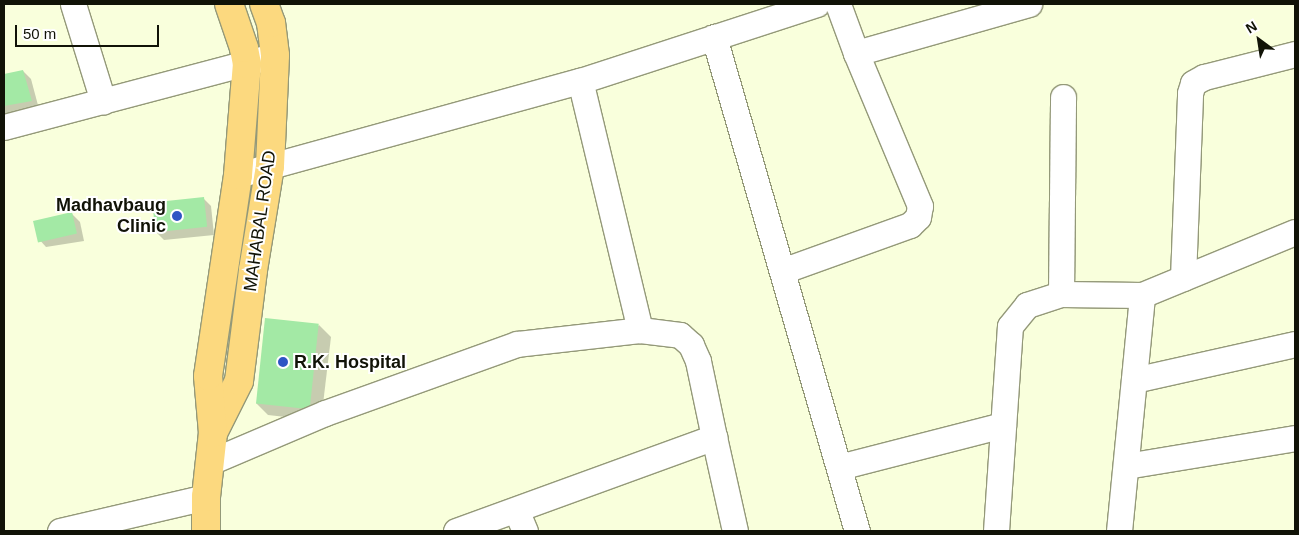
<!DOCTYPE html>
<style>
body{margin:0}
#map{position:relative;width:1299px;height:535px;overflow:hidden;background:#f9ffdc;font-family:Arial,sans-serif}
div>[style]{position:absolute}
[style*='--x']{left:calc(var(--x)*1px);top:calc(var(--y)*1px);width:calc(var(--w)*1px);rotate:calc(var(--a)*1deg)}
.shadow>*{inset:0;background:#0003}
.building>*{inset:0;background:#a3e9a5;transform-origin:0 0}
.roads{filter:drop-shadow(1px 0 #949979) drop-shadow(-1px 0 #949979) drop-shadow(0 1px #949979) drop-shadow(0 -1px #949979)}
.minor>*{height:25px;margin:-12.5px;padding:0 12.5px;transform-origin:12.5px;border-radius:12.5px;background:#fff}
.major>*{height:28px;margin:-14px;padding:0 14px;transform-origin:14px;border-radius:14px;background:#fcd97f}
.dots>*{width:14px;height:14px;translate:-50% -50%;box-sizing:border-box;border:2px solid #fff;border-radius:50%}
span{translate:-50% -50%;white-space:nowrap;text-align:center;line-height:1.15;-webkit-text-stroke:4px #fff;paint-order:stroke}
.poi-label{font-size:18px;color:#111307;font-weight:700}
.right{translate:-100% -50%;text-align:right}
.left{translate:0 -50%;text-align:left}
.street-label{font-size:18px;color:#111307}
.frame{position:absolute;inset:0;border:5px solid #111307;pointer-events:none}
.north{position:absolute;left:1234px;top:15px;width:50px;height:50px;-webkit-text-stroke:4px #fff;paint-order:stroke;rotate:329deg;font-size:14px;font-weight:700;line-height:20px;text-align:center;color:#111307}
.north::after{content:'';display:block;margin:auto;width:18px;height:22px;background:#111307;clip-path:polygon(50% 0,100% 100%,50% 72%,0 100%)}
.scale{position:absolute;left:15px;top:25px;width:144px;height:22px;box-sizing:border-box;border:2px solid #111307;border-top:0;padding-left:6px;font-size:15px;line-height:18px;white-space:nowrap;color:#111307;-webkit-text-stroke:4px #fff;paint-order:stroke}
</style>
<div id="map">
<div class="shadow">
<div style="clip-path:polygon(23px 71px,31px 79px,39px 109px,4px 116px,4px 75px)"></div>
<div style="clip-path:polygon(203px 198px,211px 206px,214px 235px,164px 240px,156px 232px)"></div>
<div style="clip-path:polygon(72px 214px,80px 222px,84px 241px,46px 247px,38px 238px)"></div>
<div style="clip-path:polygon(319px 325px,331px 337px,321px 421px,268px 415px,256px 403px)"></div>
</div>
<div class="building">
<div style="clip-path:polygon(23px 70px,32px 101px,4px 106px,4px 74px)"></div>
<div style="left:204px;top:197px;width:30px;height:52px;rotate:84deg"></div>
<div style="left:72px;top:212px;width:22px;height:40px;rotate:77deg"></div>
<div style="left:265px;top:318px;width:54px;height:86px;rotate:6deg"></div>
</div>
<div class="roads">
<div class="minor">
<div style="--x:73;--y:4;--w:102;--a:72.8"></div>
<div style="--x:714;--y:37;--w:514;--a:73.86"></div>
<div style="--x:856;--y:53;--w:180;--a:-15.8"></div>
<div style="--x:4;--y:127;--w:270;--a:-14.8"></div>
<div style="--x:238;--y:175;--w:355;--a:-15.4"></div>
<div style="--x:580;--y:81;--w:249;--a:-18"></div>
<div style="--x:782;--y:271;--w:136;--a:-19.8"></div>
<div style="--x:910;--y:225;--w:11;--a:-45"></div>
<div style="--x:918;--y:217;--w:11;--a:-80"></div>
<div style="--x:920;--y:206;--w:166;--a:-112.7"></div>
<div style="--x:856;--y:53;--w:52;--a:-110.2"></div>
<div style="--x:1183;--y:278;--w:185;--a:-87.8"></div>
<div style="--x:1190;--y:93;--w:10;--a:-73"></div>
<div style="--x:1193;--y:83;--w:13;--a:-29"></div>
<div style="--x:1204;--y:77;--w:94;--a:-14.2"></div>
<div style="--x:1061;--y:294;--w:197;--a:-89.4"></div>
<div style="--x:640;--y:330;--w:40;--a:7.1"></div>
<div style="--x:680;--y:335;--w:15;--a:42"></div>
<div style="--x:691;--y:345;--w:17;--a:66"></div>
<div style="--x:698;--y:361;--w:78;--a:78.1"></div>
<div style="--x:1134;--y:380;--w:165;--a:-12.6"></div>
<div style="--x:210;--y:462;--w:125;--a:-23.1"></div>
<div style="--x:325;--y:413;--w:204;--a:-19.8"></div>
<div style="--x:517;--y:344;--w:124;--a:-6.5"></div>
<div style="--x:640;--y:330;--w:256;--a:-103.5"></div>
<div style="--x:1126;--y:466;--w:171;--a:-9.4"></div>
<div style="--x:839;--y:467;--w:169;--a:-14.4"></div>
<div style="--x:516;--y:510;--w:23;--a:67"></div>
<div style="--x:60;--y:531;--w:150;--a:-13.1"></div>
<div style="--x:456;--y:531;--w:275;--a:-20"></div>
<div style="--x:714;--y:437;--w:96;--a:77.4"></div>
<div style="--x:996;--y:531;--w:205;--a:-86.1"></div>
<div style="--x:1010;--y:326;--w:27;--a:-51"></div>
<div style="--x:1027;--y:305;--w:36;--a:-18"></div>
<div style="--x:1061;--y:294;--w:81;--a:0.7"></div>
<div style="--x:1142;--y:295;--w:165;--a:-22.4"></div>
<div style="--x:1119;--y:531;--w:237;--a:-84.4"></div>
</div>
<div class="major">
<div style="--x:213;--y:433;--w:58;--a:-63.4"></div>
<div style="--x:239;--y:381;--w:112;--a:-82.8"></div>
<div style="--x:253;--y:270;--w:105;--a:-80.7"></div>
<div style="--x:270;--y:166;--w:111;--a:-87.4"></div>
<div style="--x:275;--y:55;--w:32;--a:-97"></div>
<div style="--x:271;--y:23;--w:20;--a:-110"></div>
<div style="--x:206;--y:531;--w:34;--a:-90"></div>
<div style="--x:206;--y:497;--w:64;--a:-83.8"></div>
<div style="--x:213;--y:433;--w:57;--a:-95"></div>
<div style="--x:208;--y:376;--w:203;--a:-81.5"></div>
<div style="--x:238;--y:175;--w:111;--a:-85.4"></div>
<div style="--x:247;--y:64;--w:16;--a:-101"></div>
<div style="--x:244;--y:48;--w:46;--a:-108.8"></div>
</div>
</div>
<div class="dots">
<div style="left:177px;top:216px;background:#2e55c4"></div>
<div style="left:283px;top:362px;background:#2e55c4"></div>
</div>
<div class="poi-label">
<span class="right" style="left:166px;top:216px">Madhavbaug<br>Clinic</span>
<span class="left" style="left:294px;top:362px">R.K. Hospital</span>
</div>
<div class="street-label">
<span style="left:260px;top:221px;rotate:-82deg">MAHABAL ROAD</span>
</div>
<div class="frame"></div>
<div class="north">N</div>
<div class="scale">50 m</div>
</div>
